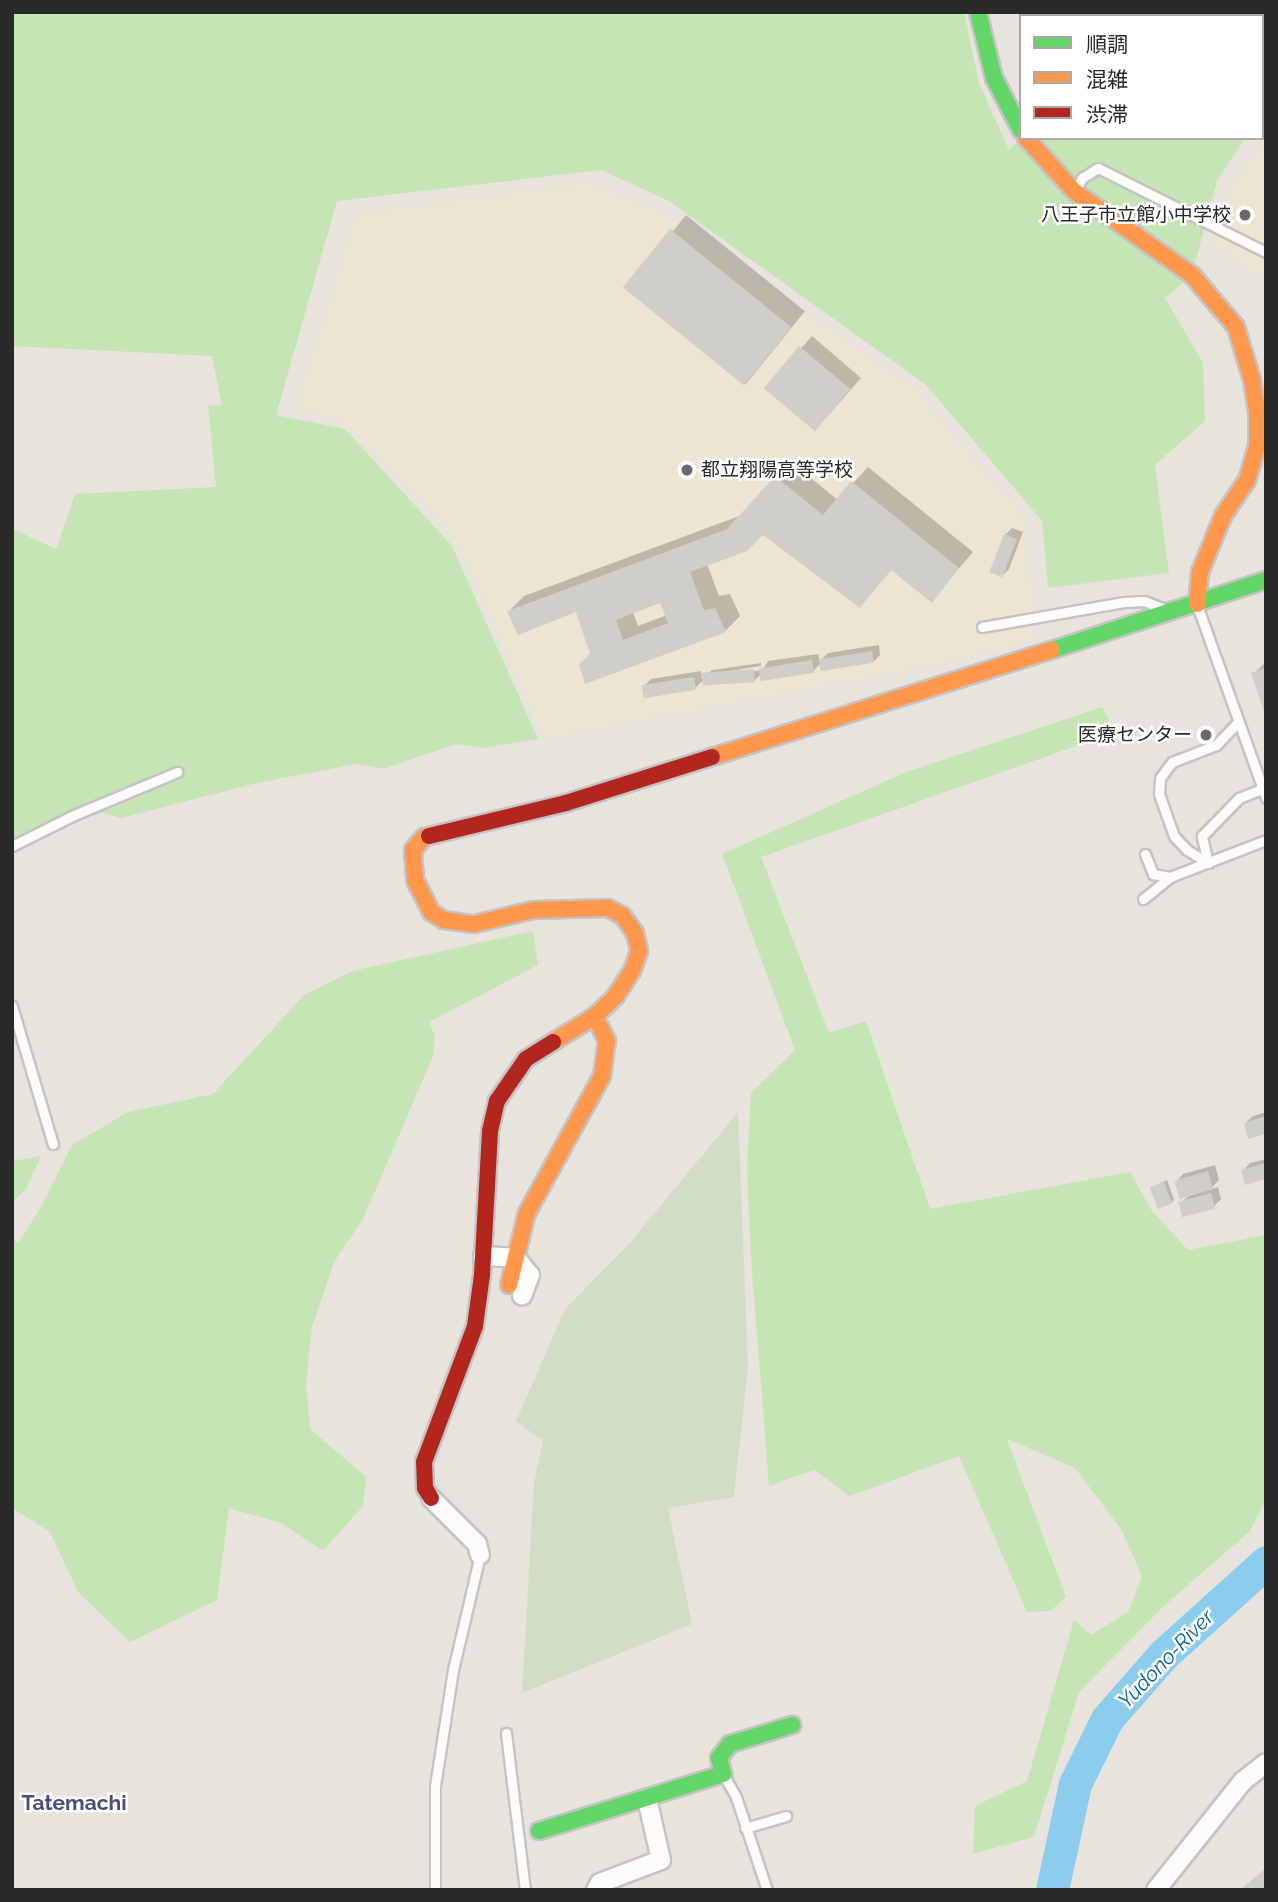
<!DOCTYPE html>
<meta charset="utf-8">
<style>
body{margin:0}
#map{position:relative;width:1278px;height:1902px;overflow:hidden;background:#e8e4dd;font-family:Raleway,"Noto Sans JP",sans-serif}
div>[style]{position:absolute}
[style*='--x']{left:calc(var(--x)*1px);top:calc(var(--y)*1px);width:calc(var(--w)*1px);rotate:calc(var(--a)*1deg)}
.education>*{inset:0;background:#ece5d1}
.green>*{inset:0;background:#c5e5b4}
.cemetery>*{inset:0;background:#d1ddc4}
.shadow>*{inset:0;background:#0003;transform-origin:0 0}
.river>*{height:33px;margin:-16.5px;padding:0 16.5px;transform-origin:16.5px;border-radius:16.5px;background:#8ccdee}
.building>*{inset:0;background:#d0cec9;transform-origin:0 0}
.roads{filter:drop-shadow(2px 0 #c5c3c3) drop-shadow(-2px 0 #c5c3c3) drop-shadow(0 2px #c5c3c3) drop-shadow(0 -2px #c5c3c3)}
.lane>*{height:9px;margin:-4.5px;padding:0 4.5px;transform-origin:4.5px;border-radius:4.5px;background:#fcfbfa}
.street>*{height:18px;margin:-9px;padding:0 9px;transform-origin:9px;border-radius:9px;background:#fcfbfa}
.fast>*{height:16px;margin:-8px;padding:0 8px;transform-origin:8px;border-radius:8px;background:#63d668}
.slow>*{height:16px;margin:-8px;padding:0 8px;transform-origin:8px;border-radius:8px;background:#ff974d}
.jam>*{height:16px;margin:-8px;padding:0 8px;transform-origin:8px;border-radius:8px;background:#b3261e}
.dots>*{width:19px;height:19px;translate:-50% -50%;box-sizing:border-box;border:4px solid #fff;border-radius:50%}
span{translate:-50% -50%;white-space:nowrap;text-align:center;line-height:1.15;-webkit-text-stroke:5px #fff;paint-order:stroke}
.poi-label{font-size:19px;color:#292929}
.right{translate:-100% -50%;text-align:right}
.left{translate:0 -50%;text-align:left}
.water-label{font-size:21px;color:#055ea0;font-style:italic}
.neighbourhood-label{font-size:21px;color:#474c7c;font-weight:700}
.frame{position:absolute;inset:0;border:14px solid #292929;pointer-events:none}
.legend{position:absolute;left:1019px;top:14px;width:245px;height:126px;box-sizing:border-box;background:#fff;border:2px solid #a9a9a9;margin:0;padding:9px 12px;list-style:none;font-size:21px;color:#292929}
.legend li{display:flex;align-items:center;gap:14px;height:35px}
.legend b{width:35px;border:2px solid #a9a9a9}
</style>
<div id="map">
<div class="education">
<div style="clip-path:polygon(1266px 143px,1266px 281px,1216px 245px,1231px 185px)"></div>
<div style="clip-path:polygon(589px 184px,663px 214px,914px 389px,1024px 519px,1034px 638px,963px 659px,544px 738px,459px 542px,347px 421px,297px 408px,357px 215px)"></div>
</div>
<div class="green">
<div style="clip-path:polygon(12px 12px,964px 12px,979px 83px,1009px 150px,1021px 138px,1245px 138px,1217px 181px,1192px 275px,1165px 298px,1203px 363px,1205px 421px,1155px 465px,1169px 573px,1048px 588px,1042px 521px,926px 385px,669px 201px,601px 170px,337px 201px,276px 415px,345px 429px,452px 546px,538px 739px,482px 748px,456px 744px,384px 769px,356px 764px,257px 783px,121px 818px,90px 809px,12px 850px,13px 529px,56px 549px,75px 494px,216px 487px,208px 405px,222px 406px,212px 356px,12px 346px)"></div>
<div style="clip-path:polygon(1102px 707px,1116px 732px,761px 857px,829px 1033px,866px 1021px,930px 1209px,1130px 1172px,1152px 1211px,1188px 1250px,1266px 1235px,1266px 1500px,1250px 1531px,1165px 1605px,1079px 1692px,1034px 1837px,973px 1854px,975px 1806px,1027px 1781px,1074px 1620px,1091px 1635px,1128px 1612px,1142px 1576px,1121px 1529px,1075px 1468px,1007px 1439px,1066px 1597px,1050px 1611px,1027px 1612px,959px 1456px,850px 1496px,814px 1470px,769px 1486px,751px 1259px,747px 1167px,751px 1093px,795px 1050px,722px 854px,906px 772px)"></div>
<div style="clip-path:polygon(533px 931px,538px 965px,429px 1022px,435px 1036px,433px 1056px,363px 1219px,334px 1262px,312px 1327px,306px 1385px,310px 1429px,366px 1477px,363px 1506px,323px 1551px,281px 1523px,229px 1508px,217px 1600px,130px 1642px,78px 1592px,50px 1532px,12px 1508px,12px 1240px,19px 1242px,39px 1210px,72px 1145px,128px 1112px,213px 1094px,304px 995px,352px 971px)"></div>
<div style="clip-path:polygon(41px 1156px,26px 1189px,12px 1202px,12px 1161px)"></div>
</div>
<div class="cemetery">
<div style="clip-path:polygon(738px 1112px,748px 1366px,734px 1497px,668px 1508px,692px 1624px,522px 1693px,534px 1482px,543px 1441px,516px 1421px,565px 1309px,628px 1245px)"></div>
</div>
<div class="shadow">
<div style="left:1078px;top:12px;width:69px;height:4px"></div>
<div style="left:686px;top:215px;width:153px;height:94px;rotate:39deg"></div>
<div style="clip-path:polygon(812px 336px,861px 378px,826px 418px,766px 388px)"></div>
<div style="clip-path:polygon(evenodd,791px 462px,838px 500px,868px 467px,973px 552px,932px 600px,892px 569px,860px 606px,763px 532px,707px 564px,719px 596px,730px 594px,740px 616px,725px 631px,592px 654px,577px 609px,509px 611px,524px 596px,742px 515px,791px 462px,661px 601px,667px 615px,638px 626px,633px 612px,661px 601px)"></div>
<div style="clip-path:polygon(1012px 528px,1023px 532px,1009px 569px,1002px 576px,1005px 535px)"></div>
<div style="clip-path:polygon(879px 645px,880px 655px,873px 662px,821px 663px,813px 671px,762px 673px,755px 680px,705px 679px,695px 688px,644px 686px,651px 679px,701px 671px,702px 679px,712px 670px,761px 663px,761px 666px,710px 674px,710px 677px,763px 670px,768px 661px,818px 654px,820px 661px,828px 653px)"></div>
<div style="clip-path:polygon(1266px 662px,1266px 710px,1253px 674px)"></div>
<div style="clip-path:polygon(1266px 1112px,1266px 1132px,1245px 1123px,1253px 1116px)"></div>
<div style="clip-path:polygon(1266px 1159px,1266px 1177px,1243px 1171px,1250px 1163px)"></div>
<div style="clip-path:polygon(1215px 1165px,1219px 1180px,1210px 1189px,1218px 1187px,1221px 1199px,1214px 1206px,1181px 1203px,1190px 1194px,1176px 1182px,1183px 1174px)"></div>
<div style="clip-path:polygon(1167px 1180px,1174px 1200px,1171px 1203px,1152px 1187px)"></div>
</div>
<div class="river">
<div style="--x:1052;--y:1890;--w:108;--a:-77.8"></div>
<div style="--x:1075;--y:1784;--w:72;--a:-63.8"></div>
<div style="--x:1107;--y:1719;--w:86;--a:-48.8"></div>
<div style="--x:1164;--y:1654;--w:137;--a:-42"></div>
</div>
<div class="building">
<div style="left:1076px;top:12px;width:47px;height:4px"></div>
<div style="left:670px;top:229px;width:156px;height:75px;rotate:39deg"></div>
<div style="left:799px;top:346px;width:67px;height:55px;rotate:40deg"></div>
<div style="clip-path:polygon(evenodd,775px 476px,823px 515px,851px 481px,959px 568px,932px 603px,891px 570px,860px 608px,763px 535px,747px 551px,690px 572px,704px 610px,715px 608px,726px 632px,585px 684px,579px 664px,590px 654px,576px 612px,518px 635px,507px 611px,727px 529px,775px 476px,660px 603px,668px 623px,623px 640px,616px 620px,660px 603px)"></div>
<div style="left:1004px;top:534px;width:14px;height:41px;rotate:21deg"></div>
<div style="left:872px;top:651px;width:12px;height:54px;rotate:81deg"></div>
<div style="left:812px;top:660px;width:13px;height:54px;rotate:81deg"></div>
<div style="clip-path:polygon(1266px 668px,1266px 714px,1265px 714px,1251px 673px)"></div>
<div style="left:754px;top:669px;width:13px;height:52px;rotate:86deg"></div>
<div style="left:694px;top:677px;width:13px;height:53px;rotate:81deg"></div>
<div style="clip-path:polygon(1266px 1116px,1266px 1134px,1248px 1139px,1244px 1123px)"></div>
<div style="clip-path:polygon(1266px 1163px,1266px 1179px,1245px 1185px,1241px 1170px)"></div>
<div style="left:1208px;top:1171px;width:19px;height:35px;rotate:74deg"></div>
<div style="left:1164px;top:1182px;width:23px;height:15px;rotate:70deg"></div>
<div style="left:1211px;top:1193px;width:16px;height:34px;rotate:75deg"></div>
<div style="clip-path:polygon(1266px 1868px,1266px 1890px,1240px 1890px)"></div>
</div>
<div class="roads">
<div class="lane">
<div style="--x:1076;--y:189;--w:13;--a:-61"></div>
<div style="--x:1082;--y:178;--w:19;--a:-32"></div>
<div style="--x:1098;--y:168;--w:188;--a:26.6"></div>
<div style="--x:1197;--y:605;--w:205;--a:70.3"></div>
<div style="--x:982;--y:627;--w:144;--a:-10"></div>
<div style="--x:1124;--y:602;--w:20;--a:-3"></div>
<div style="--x:1144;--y:601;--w:19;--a:21"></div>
<div style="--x:12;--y:846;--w:69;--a:-26.6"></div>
<div style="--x:74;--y:815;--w:112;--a:-22.7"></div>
<div style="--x:1145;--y:854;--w:22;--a:68"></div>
<div style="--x:1153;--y:874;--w:17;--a:10"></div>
<div style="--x:1208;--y:863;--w:25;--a:-148"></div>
<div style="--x:1187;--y:850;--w:19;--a:-133"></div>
<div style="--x:1174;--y:836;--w:45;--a:-109.7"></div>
<div style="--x:1159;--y:794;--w:16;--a:-86"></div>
<div style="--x:1160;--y:778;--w:20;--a:-53"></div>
<div style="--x:1172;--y:762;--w:47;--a:-21.1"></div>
<div style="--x:1216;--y:745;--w:32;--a:-46"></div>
<div style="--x:1208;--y:863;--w:28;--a:-103"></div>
<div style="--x:1202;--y:836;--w:53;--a:-45.8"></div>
<div style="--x:1239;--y:798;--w:29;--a:-22"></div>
<div style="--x:1143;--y:899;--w:35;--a:-39"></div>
<div style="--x:1170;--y:877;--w:103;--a:-21.1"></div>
<div style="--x:12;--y:1006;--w:144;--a:73.5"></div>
<div style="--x:506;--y:1733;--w:158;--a:83.1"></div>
<div style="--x:724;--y:1776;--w:24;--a:60"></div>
<div style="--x:736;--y:1797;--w:98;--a:71.6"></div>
<div style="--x:745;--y:1828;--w:43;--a:-16.3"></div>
<div style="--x:435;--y:1890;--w:104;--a:-90"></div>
<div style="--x:435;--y:1786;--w:117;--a:-81.2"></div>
<div style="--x:453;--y:1670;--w:118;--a:-76.8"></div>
</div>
<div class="street">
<div style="--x:483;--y:1256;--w:33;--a:3"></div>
<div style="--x:516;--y:1258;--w:22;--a:51"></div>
<div style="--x:530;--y:1275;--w:22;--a:111"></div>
<div style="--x:431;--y:1498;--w:65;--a:45"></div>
<div style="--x:477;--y:1544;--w:11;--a:75"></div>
<div style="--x:596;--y:1890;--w:8;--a:-60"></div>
<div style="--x:600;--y:1883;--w:65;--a:-20.7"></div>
<div style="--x:661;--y:1860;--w:63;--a:-102.9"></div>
<div style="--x:1156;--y:1890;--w:139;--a:-51.4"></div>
<div style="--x:1243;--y:1781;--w:29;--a:-38"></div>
</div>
<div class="fast">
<div style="--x:978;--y:12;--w:68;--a:76.4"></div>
<div style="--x:994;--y:78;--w:59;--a:62.6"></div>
<div style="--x:1052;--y:650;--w:225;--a:-18.1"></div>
<div style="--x:539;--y:1831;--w:193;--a:-17.2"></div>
<div style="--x:723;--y:1774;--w:16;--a:-104"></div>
<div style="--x:719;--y:1758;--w:18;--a:-52"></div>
<div style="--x:730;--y:1744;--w:65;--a:-17"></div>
</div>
<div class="slow">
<div style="--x:1026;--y:138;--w:73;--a:47.8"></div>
<div style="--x:1075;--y:192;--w:143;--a:35.4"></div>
<div style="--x:1192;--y:275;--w:68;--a:49.8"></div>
<div style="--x:1236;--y:327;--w:55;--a:73.2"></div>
<div style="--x:1252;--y:380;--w:32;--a:81"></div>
<div style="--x:1257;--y:412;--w:34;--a:90"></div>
<div style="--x:1257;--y:446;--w:35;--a:106"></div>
<div style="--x:1247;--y:480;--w:43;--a:123.7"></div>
<div style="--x:1223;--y:516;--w:61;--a:112.3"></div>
<div style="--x:1200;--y:572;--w:32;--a:95"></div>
<div style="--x:712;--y:757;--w:356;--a:-17.5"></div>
<div style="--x:429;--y:836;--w:5;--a:169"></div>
<div style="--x:424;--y:837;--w:17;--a:130"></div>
<div style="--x:413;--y:850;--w:30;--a:86"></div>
<div style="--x:415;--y:880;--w:36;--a:63"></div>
<div style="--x:431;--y:912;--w:15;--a:32"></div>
<div style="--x:444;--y:920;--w:30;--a:8"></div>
<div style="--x:474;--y:924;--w:61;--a:-13.3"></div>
<div style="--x:533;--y:910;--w:75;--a:-1.5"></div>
<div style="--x:608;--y:908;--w:17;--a:28"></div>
<div style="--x:623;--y:916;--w:21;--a:55"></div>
<div style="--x:635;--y:933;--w:18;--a:77"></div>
<div style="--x:639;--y:951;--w:21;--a:109"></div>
<div style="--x:632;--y:971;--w:30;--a:123"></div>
<div style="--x:616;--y:996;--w:29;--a:136"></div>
<div style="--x:595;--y:1016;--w:49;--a:148.2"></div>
<div style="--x:509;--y:1285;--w:74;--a:-76"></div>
<div style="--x:527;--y:1213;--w:156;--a:-61.3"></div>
<div style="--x:602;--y:1076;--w:35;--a:-82"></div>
<div style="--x:607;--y:1041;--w:28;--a:-116"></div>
</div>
<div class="jam">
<div style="--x:429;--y:836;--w:141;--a:-13.5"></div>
<div style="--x:566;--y:803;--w:153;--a:-17.5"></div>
<div style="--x:431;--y:1498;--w:12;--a:-121"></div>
<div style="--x:425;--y:1488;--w:26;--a:-92"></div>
<div style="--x:424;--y:1462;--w:145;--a:-69.4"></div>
<div style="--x:475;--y:1326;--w:51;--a:-82.2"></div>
<div style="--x:482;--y:1275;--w:144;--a:-86.8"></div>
<div style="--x:490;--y:1131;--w:31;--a:-77"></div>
<div style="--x:497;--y:1101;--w:51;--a:-55.4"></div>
<div style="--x:526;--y:1059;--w:32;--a:-32"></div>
</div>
</div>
<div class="dots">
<div style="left:1245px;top:215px;background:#6c6a68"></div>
<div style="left:687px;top:470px;background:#6c6a68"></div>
<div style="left:1206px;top:735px;background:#6c6a68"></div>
</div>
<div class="poi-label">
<span class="right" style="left:1231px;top:215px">八王子市立館小中学校</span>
<span class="left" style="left:701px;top:470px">都立翔陽高等学校</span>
<span class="right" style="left:1192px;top:735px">医療センター</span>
</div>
<div class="water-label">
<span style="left:1166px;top:1659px;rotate:-46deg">Yudono-River</span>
</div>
<div class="neighbourhood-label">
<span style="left:74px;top:1803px">Tatemachi</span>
</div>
<div class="frame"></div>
<ul class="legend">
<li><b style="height:9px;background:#63d668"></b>順調</li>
<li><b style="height:9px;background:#ff974d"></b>混雑</li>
<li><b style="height:9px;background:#b3261e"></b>渋滞</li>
</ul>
</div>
